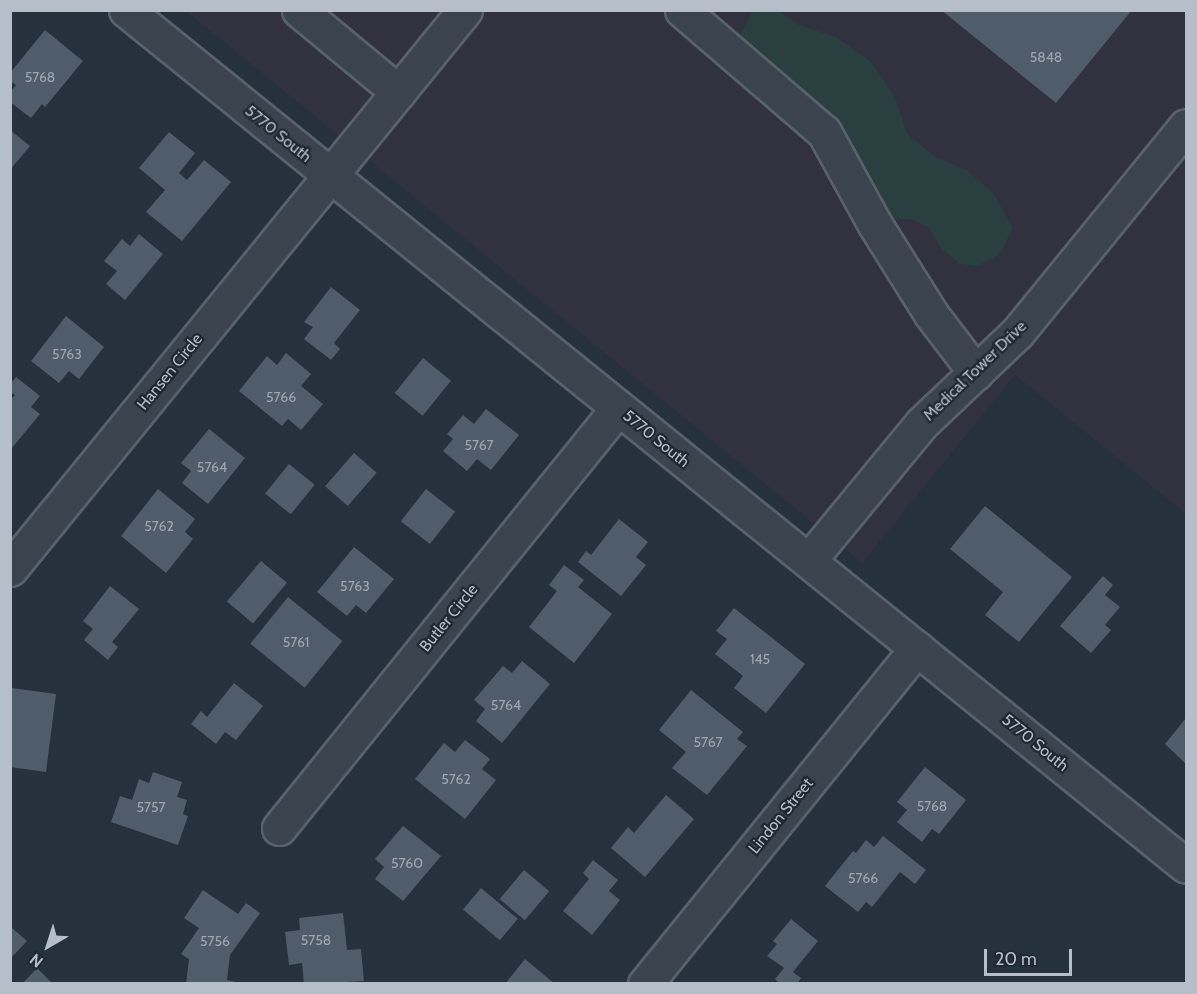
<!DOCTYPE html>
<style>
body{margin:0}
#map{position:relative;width:1197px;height:994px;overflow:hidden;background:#26313e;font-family:Cabin,sans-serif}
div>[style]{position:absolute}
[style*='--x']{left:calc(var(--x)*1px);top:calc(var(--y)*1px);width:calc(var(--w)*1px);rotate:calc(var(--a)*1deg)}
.medical>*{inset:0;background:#32313f}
.green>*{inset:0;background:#293f40}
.building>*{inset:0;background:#4f5c69;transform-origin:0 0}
.roads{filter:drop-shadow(2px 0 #58616c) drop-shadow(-2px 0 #58616c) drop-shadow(0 2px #58616c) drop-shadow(0 -2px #58616c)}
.minor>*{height:33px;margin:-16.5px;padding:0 16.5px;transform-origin:16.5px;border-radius:16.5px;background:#3a434e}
span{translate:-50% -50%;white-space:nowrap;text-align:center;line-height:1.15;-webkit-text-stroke:4.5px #1f2833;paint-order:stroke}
.number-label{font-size:14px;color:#9ca6b1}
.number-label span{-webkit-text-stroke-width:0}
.street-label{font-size:16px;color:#b6bec9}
.frame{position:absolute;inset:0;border:12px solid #b6bec9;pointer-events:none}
.north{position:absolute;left:18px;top:916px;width:60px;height:60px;-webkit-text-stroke:4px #1f2833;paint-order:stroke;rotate:219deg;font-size:16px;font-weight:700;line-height:24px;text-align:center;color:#b6bec9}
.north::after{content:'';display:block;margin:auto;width:21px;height:27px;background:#b6bec9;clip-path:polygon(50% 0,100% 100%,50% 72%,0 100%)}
.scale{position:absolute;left:984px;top:949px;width:88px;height:27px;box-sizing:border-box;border:3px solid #b6bec9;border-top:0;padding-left:8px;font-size:18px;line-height:21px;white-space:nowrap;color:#b6bec9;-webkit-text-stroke:4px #1f2833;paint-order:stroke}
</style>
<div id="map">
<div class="medical">
<div style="clip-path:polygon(186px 11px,1186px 11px,1186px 514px,1015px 375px,862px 563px)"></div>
</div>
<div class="green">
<div style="clip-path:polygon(753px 11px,779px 11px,799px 25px,836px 37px,871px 62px,895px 97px,907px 134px,935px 157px,968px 171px,993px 193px,1013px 228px,1000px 254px,978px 266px,960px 264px,942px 249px,929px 228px,912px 219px,892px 219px,862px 161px,820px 110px,737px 40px)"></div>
</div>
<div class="building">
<div style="clip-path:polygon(941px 10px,1132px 10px,1056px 103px)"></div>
<div style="clip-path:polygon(45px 30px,83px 61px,45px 107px,42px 104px,31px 118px,10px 102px,10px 92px,16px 85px,10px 81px,10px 73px)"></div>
<div style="clip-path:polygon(10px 130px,30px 146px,10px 170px)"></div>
<div style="clip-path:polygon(169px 132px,195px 153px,179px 173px,187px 180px,204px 160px,231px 182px,182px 241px,146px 212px,165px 190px,139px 168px)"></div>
<div style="clip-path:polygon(139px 234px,163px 254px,125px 300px,106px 284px,117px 271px,104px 261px,122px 239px,130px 246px)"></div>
<div style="clip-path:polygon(331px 287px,360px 310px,334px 343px,340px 349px,331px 360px,304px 339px,313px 327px,304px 322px)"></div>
<div style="clip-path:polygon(66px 316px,104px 347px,79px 379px,69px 371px,59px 383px,31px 361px)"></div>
<div style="clip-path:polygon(286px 353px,311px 374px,301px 386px,323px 404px,301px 430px,288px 419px,282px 426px,239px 391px,267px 356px,277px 365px)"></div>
<div style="left:423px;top:358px;width:36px;height:45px;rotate:39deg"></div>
<div style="clip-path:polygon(16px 377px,40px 396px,31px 407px,40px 414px,12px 448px,10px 400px,15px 395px,10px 392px,10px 384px)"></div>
<div style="clip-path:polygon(486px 409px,519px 435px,491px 470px,477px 459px,467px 471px,443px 451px,453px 439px,447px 434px,463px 415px,474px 424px)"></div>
<div style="clip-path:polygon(209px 429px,245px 458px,208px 504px,182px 483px,191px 471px,181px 463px)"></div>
<div style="left:354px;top:453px;width:30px;height:44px;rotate:41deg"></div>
<div style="left:289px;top:464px;width:33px;height:38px;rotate:39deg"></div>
<div style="clip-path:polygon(158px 489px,195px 519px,185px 532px,193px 539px,166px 573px,121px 536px)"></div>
<div style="left:426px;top:489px;width:37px;height:41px;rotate:38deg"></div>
<div style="clip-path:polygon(985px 506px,1072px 577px,1019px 642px,985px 615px,1003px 592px,950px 549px)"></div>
<div style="clip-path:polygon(619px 519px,648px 542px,636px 557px,646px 565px,621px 596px,578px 562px,586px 551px,591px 555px)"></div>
<div style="clip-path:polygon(354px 547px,394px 579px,366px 613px,356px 605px,347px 616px,317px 592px)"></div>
<div style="left:261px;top:561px;width:34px;height:53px;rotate:40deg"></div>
<div style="clip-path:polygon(564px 565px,584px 580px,578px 587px,612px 614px,574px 663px,529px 627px,557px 591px,549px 585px)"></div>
<div style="clip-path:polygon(1103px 576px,1113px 585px,1105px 595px,1120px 607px,1105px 625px,1111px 630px,1091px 653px,1060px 626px)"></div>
<div style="clip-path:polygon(110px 586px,139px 609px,112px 642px,118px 647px,108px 660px,84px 640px,93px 629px,83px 621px)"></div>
<div style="left:288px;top:597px;width:70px;height:60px;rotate:39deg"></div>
<div style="clip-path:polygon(734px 608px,805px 664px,766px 713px,734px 688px,743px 676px,715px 654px,727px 639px,716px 631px)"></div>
<div style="clip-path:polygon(522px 661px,550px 684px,502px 743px,476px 721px,485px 709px,474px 700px,503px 666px,512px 673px)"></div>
<div style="clip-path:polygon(234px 683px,263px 706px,236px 740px,225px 732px,216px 744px,191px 724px,201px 711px,207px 717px)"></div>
<div style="clip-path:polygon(12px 688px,56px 694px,46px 772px,10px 767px)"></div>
<div style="clip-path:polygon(691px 690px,743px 732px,737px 739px,747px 746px,707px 795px,672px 768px,686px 752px,659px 730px)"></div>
<div style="clip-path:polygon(1186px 718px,1186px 764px,1165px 744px)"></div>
<div style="clip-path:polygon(465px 740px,490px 759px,482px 769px,496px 780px,465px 819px,415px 779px,444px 743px,455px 752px)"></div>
<div style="clip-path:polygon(925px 767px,966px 800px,939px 834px,932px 829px,922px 842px,897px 822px,907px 810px,897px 802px)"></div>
<div style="clip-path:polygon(153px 772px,182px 782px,177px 797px,187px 800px,183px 814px,188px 816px,178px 845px,111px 822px,120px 796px,132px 800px,139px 779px,149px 783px)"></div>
<div style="clip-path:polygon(666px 795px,694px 819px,645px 877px,611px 848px,628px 827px,634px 833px)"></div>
<div style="clip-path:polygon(403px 826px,441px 856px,403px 901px,375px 879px,384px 867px,375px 859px)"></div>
<div style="clip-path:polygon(883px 836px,926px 870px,915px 884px,900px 872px,872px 907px,866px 902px,858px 912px,825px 886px,853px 851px,856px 853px,866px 840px,874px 847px)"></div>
<div style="clip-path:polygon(593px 860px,618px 880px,609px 891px,620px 900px,592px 935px,563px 911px,589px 879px,583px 873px)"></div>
<div style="left:524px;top:870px;width:33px;height:38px;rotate:40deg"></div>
<div style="left:481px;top:888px;width:48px;height:28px;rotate:40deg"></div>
<div style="clip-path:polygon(203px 890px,238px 914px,246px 903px,260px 913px,230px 955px,227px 980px,244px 984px,186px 984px,189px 959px,181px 954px,199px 928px,184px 918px)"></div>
<div style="clip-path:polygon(343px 913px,347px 950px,361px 949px,364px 981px,304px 984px,302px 963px,289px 965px,285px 932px,300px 930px,299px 918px)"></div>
<div style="clip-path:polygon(791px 919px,818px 941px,793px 972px,801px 978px,797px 984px,780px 984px,775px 979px,784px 968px,767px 956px,777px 944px,773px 941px)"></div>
<div style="clip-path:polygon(10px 926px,27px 941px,10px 959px)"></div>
<div style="clip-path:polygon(525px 959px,555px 984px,505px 984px)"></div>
<div style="clip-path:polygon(37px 968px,53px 984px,22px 984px)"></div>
</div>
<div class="roads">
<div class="minor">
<div style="--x:126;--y:10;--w:1362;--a:38.92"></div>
<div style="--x:299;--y:10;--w:129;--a:39.6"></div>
<div style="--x:682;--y:10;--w:187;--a:40.7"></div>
<div style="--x:824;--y:132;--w:104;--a:61.2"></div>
<div style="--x:874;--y:223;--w:107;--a:57.9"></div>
<div style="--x:931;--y:314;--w:74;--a:52.7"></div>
<div style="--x:809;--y:560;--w:176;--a:-50.5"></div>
<div style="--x:921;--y:424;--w:132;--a:-43.5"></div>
<div style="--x:1017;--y:333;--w:267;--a:-50.8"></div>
<div style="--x:10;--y:569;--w:721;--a:-50.86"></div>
<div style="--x:279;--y:828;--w:540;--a:-51.09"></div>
<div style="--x:645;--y:984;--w:432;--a:-51"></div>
</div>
</div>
<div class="number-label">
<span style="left:1046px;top:57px">5848</span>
<span style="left:40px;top:77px">5768</span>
<span style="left:67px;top:354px">5763</span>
<span style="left:281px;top:397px">5766</span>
<span style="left:479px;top:445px">5767</span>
<span style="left:212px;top:467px">5764</span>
<span style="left:159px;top:526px">5762</span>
<span style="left:355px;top:586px">5763</span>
<span style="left:296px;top:642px">5761</span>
<span style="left:760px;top:659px">145</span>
<span style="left:506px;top:705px">5764</span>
<span style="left:708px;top:742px">5767</span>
<span style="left:456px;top:779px">5762</span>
<span style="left:932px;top:806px">5768</span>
<span style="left:151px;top:807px">5757</span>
<span style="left:407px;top:863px">5760</span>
<span style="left:863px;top:878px">5766</span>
<span style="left:316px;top:940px">5758</span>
<span style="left:215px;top:941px">5756</span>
</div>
<div class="street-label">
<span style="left:278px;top:134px;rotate:39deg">5770 South</span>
<span style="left:975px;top:371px;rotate:-44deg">Medical Tower Drive</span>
<span style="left:170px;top:372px;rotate:-51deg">Hansen Circle</span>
<span style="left:656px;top:439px;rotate:39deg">5770 South</span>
<span style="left:449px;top:618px;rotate:-51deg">Butler Circle</span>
<span style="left:1035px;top:743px;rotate:39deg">5770 South</span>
<span style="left:781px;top:816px;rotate:-51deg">Lindon Street</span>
</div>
<div class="frame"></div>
<div class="north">N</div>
<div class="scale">20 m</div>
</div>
